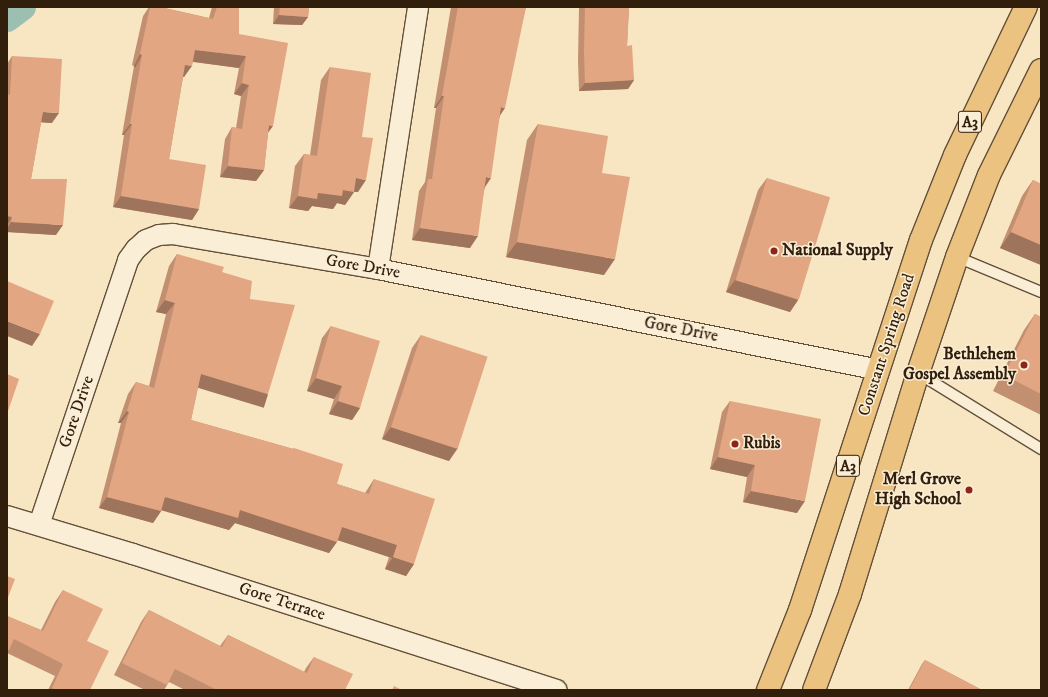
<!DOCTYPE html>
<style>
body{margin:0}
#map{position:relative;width:1048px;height:697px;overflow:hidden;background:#f8e5c2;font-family:"IM FELL DW Pica",serif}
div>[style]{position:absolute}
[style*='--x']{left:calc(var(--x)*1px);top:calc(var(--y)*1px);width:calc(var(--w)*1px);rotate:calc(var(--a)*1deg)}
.canal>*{height:25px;margin:-12.5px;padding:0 12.5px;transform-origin:12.5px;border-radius:12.5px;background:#9dbfb2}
.roads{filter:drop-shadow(1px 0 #635039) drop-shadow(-1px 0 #635039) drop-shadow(0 1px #635039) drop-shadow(0 -1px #635039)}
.service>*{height:10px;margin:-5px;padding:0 5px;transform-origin:5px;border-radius:5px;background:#faeed7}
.minor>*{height:20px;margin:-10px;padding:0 10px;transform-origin:10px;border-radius:10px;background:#faeed7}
.primary>*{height:22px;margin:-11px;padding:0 11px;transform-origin:11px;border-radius:11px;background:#ecc281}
.wall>*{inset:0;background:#c38f71}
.shaded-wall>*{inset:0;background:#9f745c;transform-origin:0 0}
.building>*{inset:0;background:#e3a683;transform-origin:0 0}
.dots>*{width:11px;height:11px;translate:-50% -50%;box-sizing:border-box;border:2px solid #faeed7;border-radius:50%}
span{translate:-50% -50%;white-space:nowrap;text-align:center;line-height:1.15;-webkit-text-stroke:3px #faeed7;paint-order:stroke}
.shield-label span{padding:1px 3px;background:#faeed7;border:1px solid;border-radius:3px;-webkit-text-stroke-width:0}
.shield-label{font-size:16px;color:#311f0b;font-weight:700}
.poi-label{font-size:17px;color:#311f0b;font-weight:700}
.left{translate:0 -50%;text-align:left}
.right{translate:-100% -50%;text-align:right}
.street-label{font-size:17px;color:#311f0b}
.frame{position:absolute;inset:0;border:8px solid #311f0b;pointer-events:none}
</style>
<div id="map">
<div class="canal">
<div style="--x:7;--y:19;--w:20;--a:-37"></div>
</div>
<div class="roads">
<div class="service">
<div style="--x:957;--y:257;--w:91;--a:22.6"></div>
<div style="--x:918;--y:373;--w:145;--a:31.7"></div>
</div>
<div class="minor">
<div style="--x:378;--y:269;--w:265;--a:-81.3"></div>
<div style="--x:7;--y:516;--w:132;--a:16.8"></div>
<div style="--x:133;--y:554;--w:445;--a:17.8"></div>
<div style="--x:39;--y:525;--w:280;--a:-71.4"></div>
<div style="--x:128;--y:260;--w:14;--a:-54"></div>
<div style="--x:136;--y:249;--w:13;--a:-42"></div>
<div style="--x:146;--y:240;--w:14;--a:-21"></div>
<div style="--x:159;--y:235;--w:14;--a:-4"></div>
<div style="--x:173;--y:234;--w:208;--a:9.7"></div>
<div style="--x:378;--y:269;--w:511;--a:11.4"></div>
</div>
<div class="primary">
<div style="--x:768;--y:690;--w:86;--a:-68.2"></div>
<div style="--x:800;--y:610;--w:389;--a:-71.9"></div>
<div style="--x:921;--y:240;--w:92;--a:-68.2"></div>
<div style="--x:955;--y:155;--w:164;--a:-64.4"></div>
<div style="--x:814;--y:690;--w:103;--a:-69.4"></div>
<div style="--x:850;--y:594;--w:231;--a:-72.9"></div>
<div style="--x:918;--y:373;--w:122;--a:-71.4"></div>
<div style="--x:957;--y:257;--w:88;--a:-68.7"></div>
<div style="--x:989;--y:175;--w:117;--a:-63.7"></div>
</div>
</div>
<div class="wall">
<div style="clip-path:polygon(149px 7px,160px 7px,209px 18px,212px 7px,239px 7px,239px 34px,268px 133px,264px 170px,256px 181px,220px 177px,225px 139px,232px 127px,236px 128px,241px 96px,234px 94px,239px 68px,193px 62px,184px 77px,183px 77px,169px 159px,199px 209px,192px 220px,113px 207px,124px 135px,122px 135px,134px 66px,132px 65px,143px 16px)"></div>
<div style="clip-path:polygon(274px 7px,309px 7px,308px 17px,302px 25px,273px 24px)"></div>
<div style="clip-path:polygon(451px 7px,526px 7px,500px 115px,485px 187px,470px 248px,412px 240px,419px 191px,425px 182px,436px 108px,434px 108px)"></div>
<div style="clip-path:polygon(579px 7px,629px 7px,627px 46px,634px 80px,628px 89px,579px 91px,578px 60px)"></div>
<div style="clip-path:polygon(12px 56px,52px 123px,41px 122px,31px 179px,56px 235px,7px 232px,7px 64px)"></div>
<div style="clip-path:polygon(330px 67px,362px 137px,358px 192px,354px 192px,345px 205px,337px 203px,333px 209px,312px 206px,308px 211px,289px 208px,295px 166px,304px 154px,310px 155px,321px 80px)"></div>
<div style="clip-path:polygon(538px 124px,602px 173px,604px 275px,506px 257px,527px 140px)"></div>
<div style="clip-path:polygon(767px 178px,798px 300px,790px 312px,726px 292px,758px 190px)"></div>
<div style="clip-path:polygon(1033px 180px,1041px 184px,1041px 265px,1000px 248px,1022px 196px)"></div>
<div style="clip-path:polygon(177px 254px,222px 272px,250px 299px,268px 394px,260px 406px,198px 387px,191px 420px,293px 449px,294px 448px,337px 484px,365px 493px,374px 479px,414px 564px,406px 576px,385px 569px,389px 557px,338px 540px,329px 553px,235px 523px,229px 530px,162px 510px,153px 523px,99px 508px,121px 423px,118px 423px,128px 394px,136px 382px,149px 386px,166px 314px,156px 312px,169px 266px)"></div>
<div style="clip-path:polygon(1035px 314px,1041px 317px,1041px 415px,993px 391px,1024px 330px)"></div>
<div style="clip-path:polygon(331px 326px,360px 408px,352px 420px,329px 414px,334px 399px,307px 391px,322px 338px)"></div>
<div style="clip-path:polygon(421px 335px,449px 461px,382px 439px,412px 348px)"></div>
<div style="clip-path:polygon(730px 401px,797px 513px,743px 502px,747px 477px,710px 469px,722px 412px)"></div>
<div style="clip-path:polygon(63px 590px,87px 641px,90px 690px,48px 690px,55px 676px,7px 653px,7px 616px,41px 630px,55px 602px)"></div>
<div style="clip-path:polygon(149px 610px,220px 646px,228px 635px,304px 672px,306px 668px,314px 657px,345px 690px,185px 690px,169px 682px,164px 690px,145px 690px,114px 675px,141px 622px)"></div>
<div style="clip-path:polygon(925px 660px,982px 690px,908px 690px,922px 664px)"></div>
</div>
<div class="shaded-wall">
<div style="clip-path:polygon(279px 15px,308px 17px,302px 25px,273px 24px)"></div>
<div style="clip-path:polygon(195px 50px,246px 56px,239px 68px,188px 61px)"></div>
<div style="left:140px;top:54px;width:2px;height:14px;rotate:27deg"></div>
<div style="clip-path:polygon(185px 65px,192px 66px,184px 77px,178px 76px)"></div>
<div style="clip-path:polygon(634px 80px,628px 89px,579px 91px,585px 83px)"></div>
<div style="clip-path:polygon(242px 83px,249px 85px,241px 96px,234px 94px)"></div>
<div style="clip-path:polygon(442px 96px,444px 96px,436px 108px,434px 108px)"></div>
<div style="clip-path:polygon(501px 107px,505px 108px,497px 120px)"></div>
<div style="clip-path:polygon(43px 112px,59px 113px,52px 123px,36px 122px)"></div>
<div style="clip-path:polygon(130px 124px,132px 124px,124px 135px,122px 135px)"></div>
<div style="clip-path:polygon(269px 125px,273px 126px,265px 137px)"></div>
<div style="clip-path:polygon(228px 166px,264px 170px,256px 181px,220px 177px)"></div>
<div style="clip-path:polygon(486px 177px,491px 178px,483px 190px)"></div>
<div style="clip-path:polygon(356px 178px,366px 180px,358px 192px,347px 191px)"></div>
<div style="clip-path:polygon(343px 190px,354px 192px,345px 205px,337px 203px,333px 209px,312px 206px,308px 211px,289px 208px,298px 196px,318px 193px)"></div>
<div style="clip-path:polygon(121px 196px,199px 209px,192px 220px,113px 207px)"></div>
<div style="clip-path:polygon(7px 216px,12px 217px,7px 225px)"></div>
<div style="clip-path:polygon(11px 222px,63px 225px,56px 235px,7px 232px,7px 229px)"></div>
<div style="clip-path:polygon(420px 228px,478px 236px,470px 248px,412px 240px)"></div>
<div style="clip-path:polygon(1011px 232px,1041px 245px,1041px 265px,1000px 248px)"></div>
<div style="clip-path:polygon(517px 242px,615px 259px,604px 275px,506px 257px)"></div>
<div style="clip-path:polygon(735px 280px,798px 300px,790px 312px,726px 292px)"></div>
<div style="clip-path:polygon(165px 300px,175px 303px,166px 314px,156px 312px)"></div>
<div style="clip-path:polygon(7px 321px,40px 334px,32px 346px,7px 336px)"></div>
<div style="left:201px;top:374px;width:70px;height:14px;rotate:17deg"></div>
<div style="clip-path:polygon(316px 378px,342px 386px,334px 399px,307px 391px)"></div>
<div style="clip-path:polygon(338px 401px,360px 408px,352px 420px,329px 414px)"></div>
<div style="clip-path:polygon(127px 411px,129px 412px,121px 423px,118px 423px)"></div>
<div style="clip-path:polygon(391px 427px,458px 448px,449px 461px,382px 439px)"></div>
<div style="clip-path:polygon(718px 457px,755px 465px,747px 477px,710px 469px)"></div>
<div style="clip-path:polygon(751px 491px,805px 501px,797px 513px,743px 502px)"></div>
<div style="clip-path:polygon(107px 497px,161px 511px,153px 523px,99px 508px)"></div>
<div style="clip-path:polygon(165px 497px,240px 510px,337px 542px,329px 553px,235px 523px,229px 530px,157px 509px)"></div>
<div style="left:342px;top:527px;width:58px;height:14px;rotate:18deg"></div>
<div style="clip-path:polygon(393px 557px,414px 564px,406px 576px,385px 569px)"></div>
</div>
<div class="building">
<div style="clip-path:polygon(150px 7px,160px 7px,213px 19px,217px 7px,239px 7px,239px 34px,288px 43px,273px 126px,269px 125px,264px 170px,228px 166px,232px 127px,242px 129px,249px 85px,242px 83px,246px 56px,195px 50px,192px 66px,185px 65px,169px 159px,206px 165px,199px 209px,121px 196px,132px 124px,130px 124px,142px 55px,140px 54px)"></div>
<div style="clip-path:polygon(280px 7px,309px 7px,308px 17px,279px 15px)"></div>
<div style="clip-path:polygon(458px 7px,526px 7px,505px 108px,501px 107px,491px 178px,486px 177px,478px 236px,420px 228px,428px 179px,432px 179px,444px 96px,442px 96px)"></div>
<div style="clip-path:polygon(585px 7px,629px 7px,627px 46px,632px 45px,634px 80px,585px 83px,584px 52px)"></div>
<div style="clip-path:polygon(12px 56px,62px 59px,59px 113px,43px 112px,31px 179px,67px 179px,63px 225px,11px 222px,12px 217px,7px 216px,7px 94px,10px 95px)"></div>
<div style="clip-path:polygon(330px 67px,371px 73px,362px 137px,373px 138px,366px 180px,356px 178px,354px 192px,343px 190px,342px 196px,318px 193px,317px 199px,298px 196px,304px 154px,317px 156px)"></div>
<div style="clip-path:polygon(538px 124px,608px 136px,602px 173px,630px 177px,615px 259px,517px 242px)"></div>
<div style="left:767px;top:178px;width:66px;height:107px;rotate:17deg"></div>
<div style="clip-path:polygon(1033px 180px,1041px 184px,1041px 245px,1011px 232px)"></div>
<div style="clip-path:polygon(177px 254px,224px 267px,222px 272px,252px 281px,250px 299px,295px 305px,268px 394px,201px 374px,191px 420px,294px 449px,294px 448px,343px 464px,337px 484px,369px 494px,374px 479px,435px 499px,414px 564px,393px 557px,397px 545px,342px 527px,337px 542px,240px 510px,238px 518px,165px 497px,161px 511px,107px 497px,129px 412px,127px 411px,136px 382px,154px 388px,175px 303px,165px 300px)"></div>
<div style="clip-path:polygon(7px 281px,54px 301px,40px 334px,7px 321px)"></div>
<div style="clip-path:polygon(1035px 314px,1041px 317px,1041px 394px,1004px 375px)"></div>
<div style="clip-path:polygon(331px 326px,380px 341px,360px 408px,338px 401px,342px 386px,316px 378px)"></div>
<div style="left:421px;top:335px;width:70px;height:97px;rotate:18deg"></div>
<div style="clip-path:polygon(7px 374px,19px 379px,8px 411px,7px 410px)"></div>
<div style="clip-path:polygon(730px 401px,821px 419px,805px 501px,751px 491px,755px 465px,718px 457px)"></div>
<div style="clip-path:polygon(7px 576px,15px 579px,7px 600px)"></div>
<div style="clip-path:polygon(63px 590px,103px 609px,87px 641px,109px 651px,90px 690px,57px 690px,52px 688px,63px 664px,14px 639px,9px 650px,7px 650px,7px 616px,43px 631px)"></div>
<div style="clip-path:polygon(149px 610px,222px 647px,228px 635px,307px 673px,314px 657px,353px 674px,345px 690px,217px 690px,175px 669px,167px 685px,122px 663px)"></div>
<div style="clip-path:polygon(925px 660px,982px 690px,909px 690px)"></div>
<div style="clip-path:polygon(394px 686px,402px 690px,392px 690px)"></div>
</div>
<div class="dots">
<div style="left:774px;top:251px;background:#8f2418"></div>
<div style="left:1024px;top:365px;background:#8f2418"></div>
<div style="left:735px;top:444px;background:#8f2418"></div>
<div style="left:969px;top:490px;background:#8f2418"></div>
</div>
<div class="shield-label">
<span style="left:970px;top:122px">A3</span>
<span style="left:848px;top:466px">A3</span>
</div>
<div class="poi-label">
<span class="left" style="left:782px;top:251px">National Supply</span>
<span class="right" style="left:1016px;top:365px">Bethlehem<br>Gospel Assembly</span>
<span class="left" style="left:743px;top:444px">Rubis</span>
<span class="right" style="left:961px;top:490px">Merl Grove<br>High School</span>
</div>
<div class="street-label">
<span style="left:363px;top:267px;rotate:10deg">Gore Drive</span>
<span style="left:681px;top:330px;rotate:11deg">Gore Drive</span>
<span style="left:887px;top:345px;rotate:-72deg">Constant Spring Road</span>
<span style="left:77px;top:412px;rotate:-71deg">Gore Drive</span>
<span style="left:282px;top:602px;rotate:18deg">Gore Terrace</span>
</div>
<div class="frame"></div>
</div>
